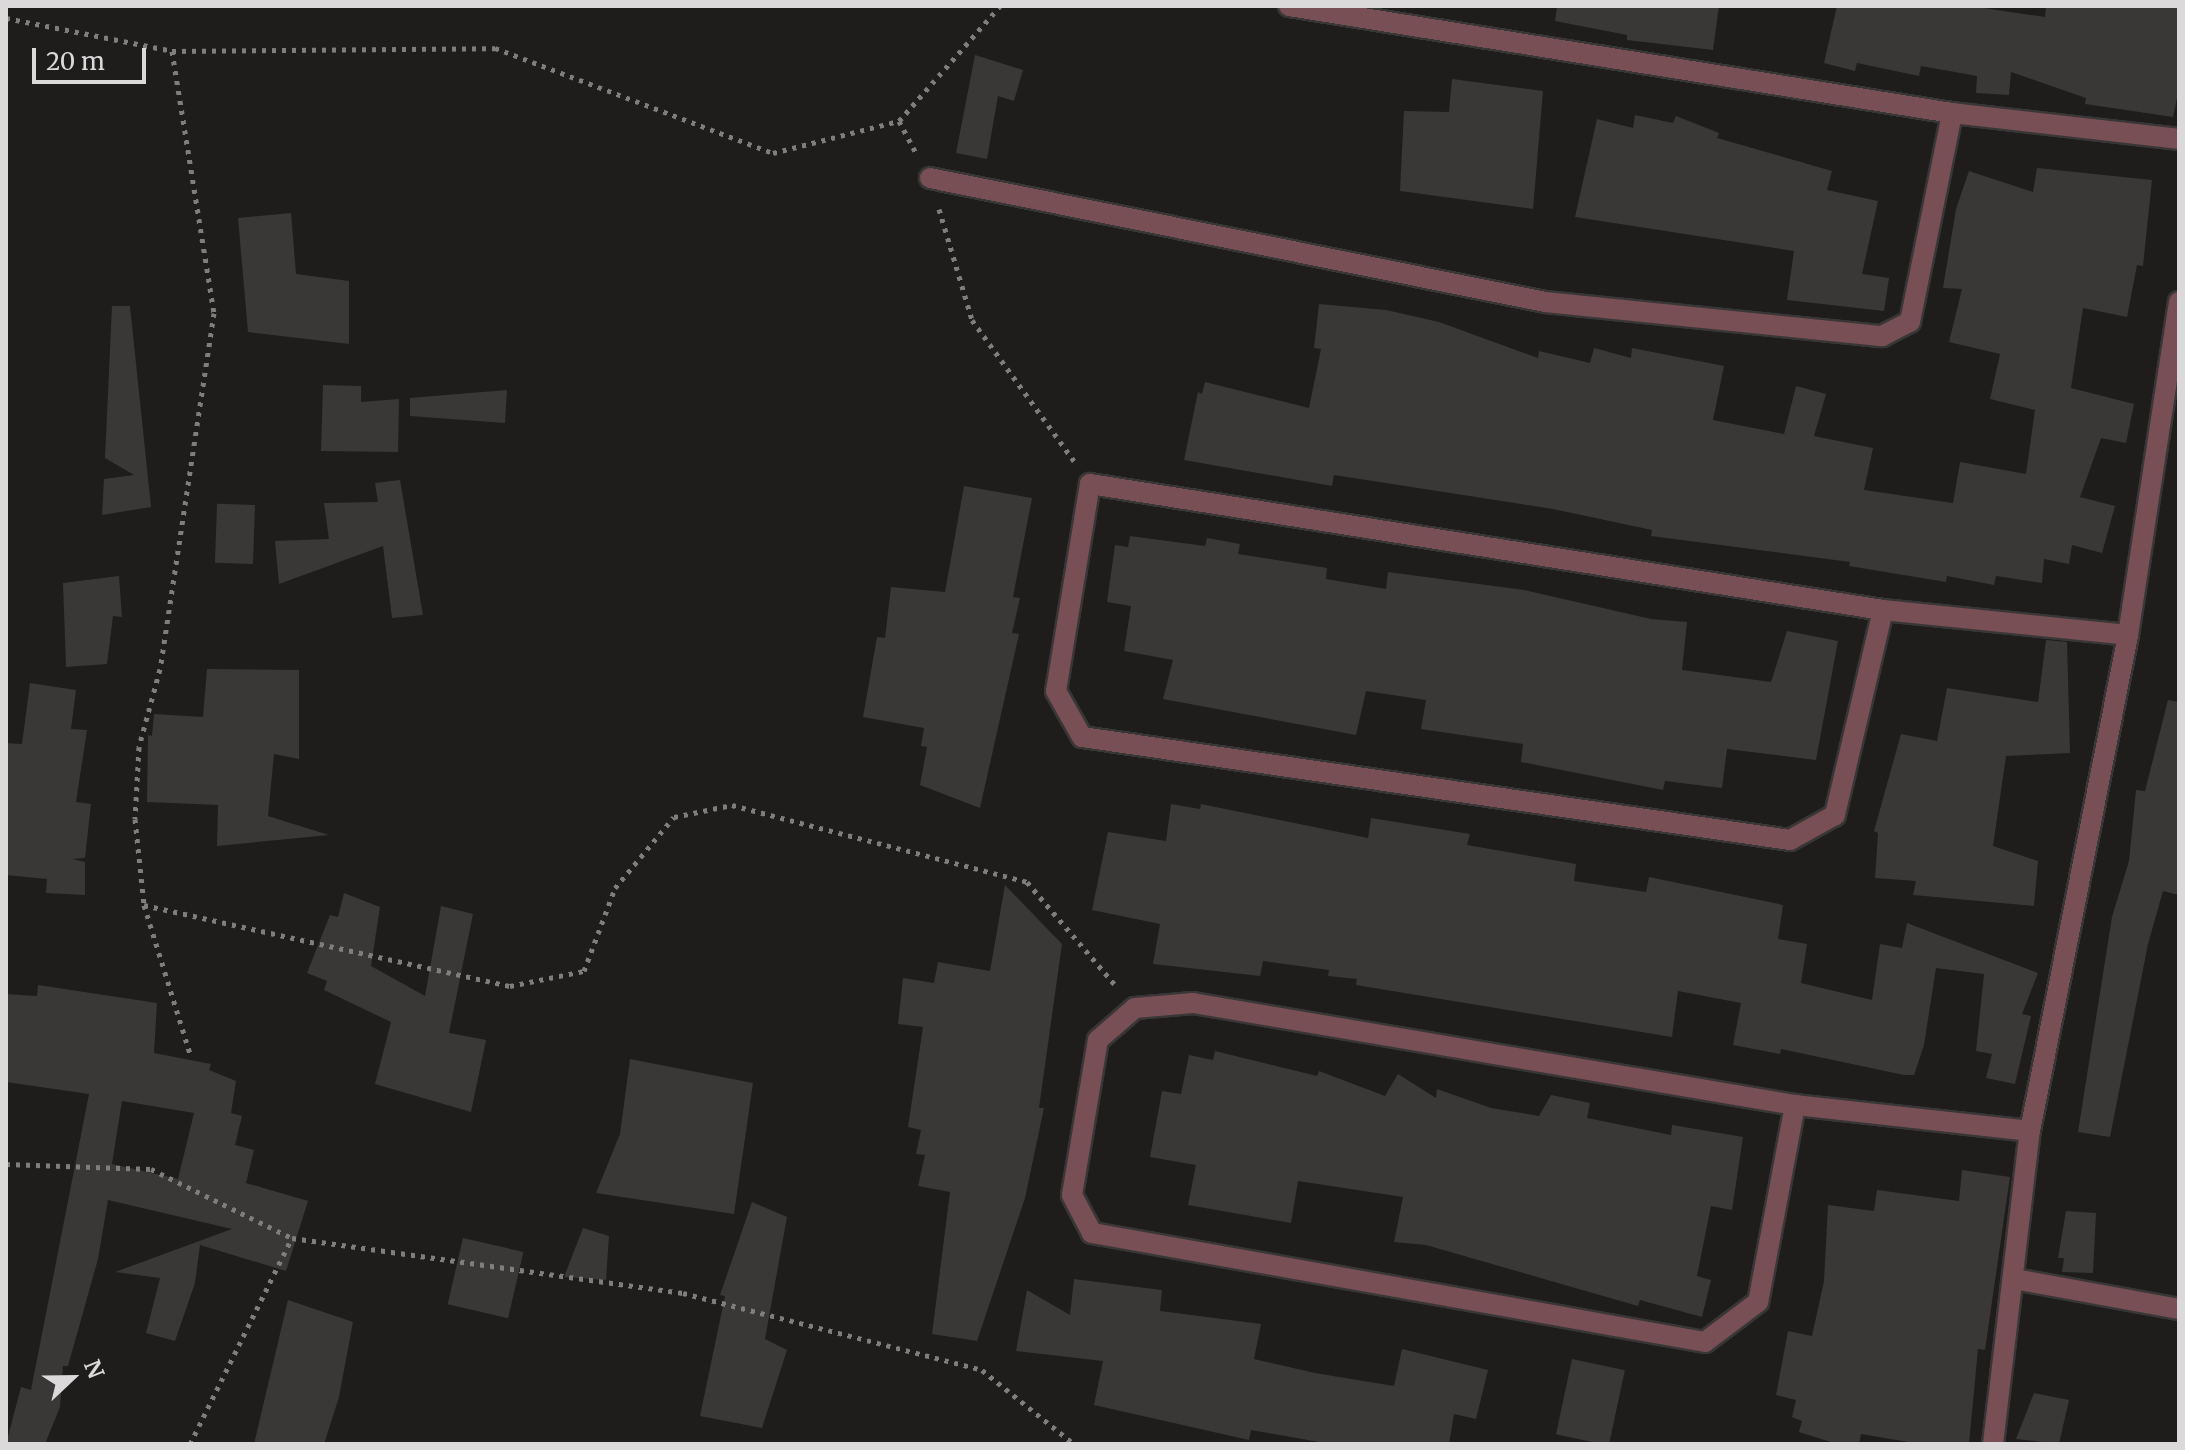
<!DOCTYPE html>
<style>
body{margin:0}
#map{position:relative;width:2185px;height:1450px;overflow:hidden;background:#1f1c1c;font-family:Merriweather,serif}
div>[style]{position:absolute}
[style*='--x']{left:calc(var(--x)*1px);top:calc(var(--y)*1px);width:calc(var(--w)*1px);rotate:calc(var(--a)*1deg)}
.building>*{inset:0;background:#3a3737;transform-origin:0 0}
.path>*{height:5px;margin-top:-2.5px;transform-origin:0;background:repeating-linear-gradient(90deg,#807d7d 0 4px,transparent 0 10px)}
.roads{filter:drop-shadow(2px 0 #393637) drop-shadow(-2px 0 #393637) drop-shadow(0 2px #393637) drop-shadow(0 -2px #393637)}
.minor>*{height:20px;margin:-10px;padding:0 10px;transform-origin:10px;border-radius:10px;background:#774f54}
span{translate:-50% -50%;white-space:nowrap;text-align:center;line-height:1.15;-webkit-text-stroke:6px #1f1c1c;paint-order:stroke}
.frame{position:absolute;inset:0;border:8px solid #dcd9da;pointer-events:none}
.north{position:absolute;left:32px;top:1338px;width:80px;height:80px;-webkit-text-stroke:6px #1f1c1c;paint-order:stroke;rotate:68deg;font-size:22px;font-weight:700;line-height:32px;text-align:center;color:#dcd9da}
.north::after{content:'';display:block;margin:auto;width:28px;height:36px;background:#dcd9da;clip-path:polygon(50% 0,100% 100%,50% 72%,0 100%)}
.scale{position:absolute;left:32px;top:48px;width:114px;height:36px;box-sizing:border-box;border:4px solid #dcd9da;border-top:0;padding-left:10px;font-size:24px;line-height:28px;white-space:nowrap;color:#dcd9da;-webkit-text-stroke:6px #1f1c1c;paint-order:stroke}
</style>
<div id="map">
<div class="building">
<div style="clip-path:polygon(1557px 6px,1719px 6px,1713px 50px,1627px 40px,1627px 35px,1555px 21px)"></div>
<div style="clip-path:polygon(1837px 6px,1970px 6px,2045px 17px,2046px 6px,2179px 6px,2179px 89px,2173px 117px,2085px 104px,2086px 98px,2011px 72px,2009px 95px,1976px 93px,1977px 76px,1921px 66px,1919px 76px,1857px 63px,1855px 71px,1824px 63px)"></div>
<div style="clip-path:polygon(975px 55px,1023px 70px,1014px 101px,998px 96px,987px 159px,956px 153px)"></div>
<div style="clip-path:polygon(1452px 79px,1543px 91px,1533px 209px,1400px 191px,1404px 111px,1449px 112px)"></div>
<div style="clip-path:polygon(1635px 115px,1673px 123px,1676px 116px,1719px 133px,1717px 138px,1832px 171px,1827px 190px,1878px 201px,1862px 274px,1889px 278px,1884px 311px,1787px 300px,1794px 251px,1575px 217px,1597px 119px,1633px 128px)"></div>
<div style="clip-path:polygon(2037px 168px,2152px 180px,2143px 266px,2137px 265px,2127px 317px,2083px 308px,2071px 388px,2134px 404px,2126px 443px,2101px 438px,2080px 497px,2115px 506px,2102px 553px,2072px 545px,2069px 564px,2044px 559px,2042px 583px,1996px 576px,1994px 585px,1947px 576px,1946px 582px,1849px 566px,1850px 562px,1651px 536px,1652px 530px,1553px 509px,1334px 475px,1332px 486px,1184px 460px,1198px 392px,1202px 394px,1205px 382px,1309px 408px,1321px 349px,1314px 348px,1319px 304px,1386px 310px,1439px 322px,1538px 358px,1539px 351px,1590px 363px,1594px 348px,1631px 358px,1632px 348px,1724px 366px,1713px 420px,1784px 434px,1796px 386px,1826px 394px,1814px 436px,1873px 448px,1864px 490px,1953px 503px,1960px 462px,2026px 474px,2035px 410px,1990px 399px,2000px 354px,1949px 342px,1962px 289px,1943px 288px,1956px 209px,1969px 171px,2033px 192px)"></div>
<div style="clip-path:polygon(291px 213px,296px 274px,349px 281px,349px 344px,248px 332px,238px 218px)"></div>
<div style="clip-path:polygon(112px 306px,130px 306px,151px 507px,102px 515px,104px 479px,134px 475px,105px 458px)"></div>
<div style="clip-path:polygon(323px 385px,361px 386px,361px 402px,399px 399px,398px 452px,321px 451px)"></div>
<div style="clip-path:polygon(507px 390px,505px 423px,410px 416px,410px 398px)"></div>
<div style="clip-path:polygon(400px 480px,423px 615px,392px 618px,383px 546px,279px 584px,275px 541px,329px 539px,324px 503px,378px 502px,375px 483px)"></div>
<div style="clip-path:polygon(964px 486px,1032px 498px,1013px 597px,1020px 598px,1012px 633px,1019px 634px,980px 808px,920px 785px,927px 747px,921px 746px,924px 728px,863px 717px,877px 637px,885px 638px,891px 587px,945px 592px)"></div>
<div style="left:255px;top:505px;width:59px;height:38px;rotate:92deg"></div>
<div style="clip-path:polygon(1130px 536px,1205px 546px,1207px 538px,1240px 544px,1238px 554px,1327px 568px,1326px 579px,1386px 589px,1388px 572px,1524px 590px,1651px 619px,1687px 622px,1682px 670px,1771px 682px,1787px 631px,1838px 641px,1816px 760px,1727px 749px,1722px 788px,1665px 781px,1663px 790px,1521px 762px,1523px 744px,1421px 729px,1426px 700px,1366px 691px,1356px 735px,1163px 699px,1173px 660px,1124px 651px,1131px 606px,1107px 602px,1115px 545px,1128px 547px)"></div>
<div style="clip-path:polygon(119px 576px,122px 617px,113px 616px,107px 664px,66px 667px,63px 583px)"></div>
<div style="clip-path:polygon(2046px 640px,2067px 642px,2070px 753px,2006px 756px,1993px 846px,2038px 861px,2034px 906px,1913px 895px,1916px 881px,1875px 878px,1878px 833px,1874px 831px,1901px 734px,1937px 741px,1947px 688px,2038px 702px)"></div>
<div style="clip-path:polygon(207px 669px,299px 670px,299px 759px,274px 754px,268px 816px,329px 835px,217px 846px,218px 805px,147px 802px,148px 735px,152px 736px,154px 714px,203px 717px)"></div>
<div style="clip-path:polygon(30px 683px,76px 690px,71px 729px,87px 730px,76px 802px,91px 804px,85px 858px,72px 859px,85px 862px,85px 895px,46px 893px,47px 879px,6px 875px,6px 743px,22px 744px)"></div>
<div style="clip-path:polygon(2168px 700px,2179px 702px,2179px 895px,2163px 891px,2148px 944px,2110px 1137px,2078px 1132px,2112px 917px,2129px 861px,2136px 790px,2145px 791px)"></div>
<div style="clip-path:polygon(1171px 804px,1200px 809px,1201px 804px,1368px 838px,1371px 818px,1470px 834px,1467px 845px,1576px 864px,1574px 881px,1646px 892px,1649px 877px,1783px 905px,1778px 939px,1807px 944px,1801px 983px,1872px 1000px,1880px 944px,1902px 948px,1907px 923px,2038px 973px,2022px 1014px,2031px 1016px,2015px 1084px,1986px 1078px,1992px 1054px,1976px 1051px,1984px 974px,1936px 968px,1924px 1045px,1914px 1075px,1904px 1075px,1781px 1049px,1780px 1054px,1733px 1045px,1741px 1003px,1678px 991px,1672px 1037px,1356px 985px,1357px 979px,1328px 976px,1329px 970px,1263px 961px,1260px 976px,1153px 964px,1160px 924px,1092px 910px,1108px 832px,1166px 841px)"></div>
<div style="clip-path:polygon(1005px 885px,1062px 944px,1039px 1108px,1044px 1108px,1025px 1198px,977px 1341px,932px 1334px,950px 1192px,918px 1186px,925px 1155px,916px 1154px,921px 1130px,908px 1127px,923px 1027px,898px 1024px,903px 978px,934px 983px,938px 962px,990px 971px)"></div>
<div style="clip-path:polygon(344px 893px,380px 907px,371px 966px,425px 996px,441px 906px,473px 914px,449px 1033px,486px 1040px,471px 1112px,375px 1084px,391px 1022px,324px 990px,327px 981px,307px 973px,330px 915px,338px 917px)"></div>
<div style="clip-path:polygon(evenodd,38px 985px,157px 1003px,154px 1053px,211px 1064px,209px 1070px,236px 1081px,231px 1113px,242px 1116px,235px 1145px,254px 1150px,246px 1183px,308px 1201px,286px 1271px,200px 1245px,195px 1283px,175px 1341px,146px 1333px,160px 1278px,115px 1272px,232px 1229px,108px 1200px,98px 1259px,68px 1366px,63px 1366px,60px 1407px,45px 1444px,6px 1444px,21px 1387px,31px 1390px,89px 1094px,6px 1082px,6px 994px,37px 996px,38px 985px,122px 1101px,194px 1113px,178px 1179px,112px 1164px,122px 1101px)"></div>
<div style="clip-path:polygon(1215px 1051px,1317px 1076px,1319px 1071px,1385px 1096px,1398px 1074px,1436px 1098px,1437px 1089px,1491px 1108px,1539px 1116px,1551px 1095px,1590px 1103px,1587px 1118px,1671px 1135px,1672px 1125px,1743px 1137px,1732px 1210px,1711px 1206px,1697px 1276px,1711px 1280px,1702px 1317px,1640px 1300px,1638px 1306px,1426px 1245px,1394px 1242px,1403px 1197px,1298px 1181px,1291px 1223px,1188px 1205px,1196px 1165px,1150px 1157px,1162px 1091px,1181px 1094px,1189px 1055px,1213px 1060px)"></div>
<div style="clip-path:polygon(630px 1059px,753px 1083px,734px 1214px,596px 1193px,620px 1134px)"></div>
<div style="clip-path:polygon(1962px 1170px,2010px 1177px,1985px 1350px,1978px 1349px,1969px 1444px,1920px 1444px,1861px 1434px,1859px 1444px,1837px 1444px,1799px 1432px,1802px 1421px,1792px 1417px,1796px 1400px,1776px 1395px,1788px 1331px,1812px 1336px,1824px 1281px,1828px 1205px,1874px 1211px,1877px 1190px,1959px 1201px)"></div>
<div style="clip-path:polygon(752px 1202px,787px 1217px,765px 1339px,787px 1350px,762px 1428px,700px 1416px,725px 1296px,720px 1295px)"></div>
<div style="clip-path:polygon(2066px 1211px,2096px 1213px,2093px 1273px,2062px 1272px,2064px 1258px,2058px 1258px)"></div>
<div style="clip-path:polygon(583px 1228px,609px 1236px,606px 1280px,564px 1277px)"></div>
<div style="left:463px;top:1238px;width:62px;height:68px;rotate:13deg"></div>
<div style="clip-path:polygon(1074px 1279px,1162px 1290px,1160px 1311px,1261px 1324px,1254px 1359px,1315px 1373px,1394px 1386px,1402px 1349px,1488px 1370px,1476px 1419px,1454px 1414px,1449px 1444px,1330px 1444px,1251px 1430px,1249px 1440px,1094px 1405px,1103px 1361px,1016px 1351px,1027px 1290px,1070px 1315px)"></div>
<div style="clip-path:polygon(288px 1300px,353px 1322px,339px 1397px,324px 1444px,254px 1444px)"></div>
<div style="left:1572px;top:1359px;width:54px;height:77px;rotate:12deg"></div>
<div style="clip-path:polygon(2034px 1393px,2069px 1400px,2059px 1444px,2016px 1439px)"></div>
</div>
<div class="path">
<div style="--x:6;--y:18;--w:169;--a:11.2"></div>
<div style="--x:172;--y:51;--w:323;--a:-0.5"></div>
<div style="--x:495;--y:48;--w:297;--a:20.7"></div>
<div style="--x:773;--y:153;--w:130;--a:-14.3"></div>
<div style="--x:899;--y:121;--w:153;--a:-48.7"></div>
<div style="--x:172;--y:51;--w:265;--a:80.9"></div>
<div style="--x:214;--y:313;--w:360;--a:98.6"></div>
<div style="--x:160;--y:669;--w:81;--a:105.1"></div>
<div style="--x:139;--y:747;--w:72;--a:93.2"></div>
<div style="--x:135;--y:819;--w:86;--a:84"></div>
<div style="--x:144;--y:905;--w:156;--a:72.8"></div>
<div style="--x:899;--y:121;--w:38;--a:62"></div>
<div style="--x:939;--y:209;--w:116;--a:73.4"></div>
<div style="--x:972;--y:320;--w:174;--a:54.1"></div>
<div style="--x:144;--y:905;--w:375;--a:12.5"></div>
<div style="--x:510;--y:986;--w:76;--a:-11.5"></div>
<div style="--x:584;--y:971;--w:89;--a:-69.5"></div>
<div style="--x:615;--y:888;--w:92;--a:-50.3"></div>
<div style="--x:674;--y:817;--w:59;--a:-11.7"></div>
<div style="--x:732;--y:805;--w:305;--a:14.6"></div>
<div style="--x:1027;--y:882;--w:137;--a:49.4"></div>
<div style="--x:6;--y:1164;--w:145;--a:2"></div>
<div style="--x:151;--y:1169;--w:157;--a:26.1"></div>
<div style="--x:292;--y:1238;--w:395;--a:8"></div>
<div style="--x:683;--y:1293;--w:309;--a:14.4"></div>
<div style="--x:982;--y:1370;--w:118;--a:38.8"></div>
<div style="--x:190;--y:1444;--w:230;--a:-63.7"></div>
</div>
<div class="roads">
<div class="minor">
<div style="--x:1289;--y:6;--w:672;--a:9.17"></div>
<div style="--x:1952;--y:113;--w:228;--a:6.5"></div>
<div style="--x:930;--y:178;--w:627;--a:11.4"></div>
<div style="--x:1545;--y:302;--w:339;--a:5.8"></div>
<div style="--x:1882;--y:336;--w:31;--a:-27"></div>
<div style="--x:1910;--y:322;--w:213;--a:-78.6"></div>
<div style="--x:1883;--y:610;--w:211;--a:103.2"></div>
<div style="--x:1835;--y:815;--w:51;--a:150.9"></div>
<div style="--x:1790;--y:840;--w:715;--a:-171.72"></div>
<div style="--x:1082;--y:737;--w:53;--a:-119.5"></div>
<div style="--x:1056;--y:691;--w:210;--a:-80.7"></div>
<div style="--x:1090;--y:484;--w:803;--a:9.03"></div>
<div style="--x:1883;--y:610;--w:246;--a:5.8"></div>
<div style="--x:1795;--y:1105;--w:200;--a:100.6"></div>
<div style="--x:1758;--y:1302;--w:66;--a:143"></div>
<div style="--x:1705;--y:1342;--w:623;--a:-169.92"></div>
<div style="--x:1092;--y:1233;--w:43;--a:-117.8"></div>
<div style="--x:1072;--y:1195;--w:157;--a:-80.5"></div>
<div style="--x:1098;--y:1040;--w:49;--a:-40.9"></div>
<div style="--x:1135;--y:1008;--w:58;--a:-4.9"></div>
<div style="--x:1193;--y:1003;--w:611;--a:9.62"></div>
<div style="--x:1795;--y:1105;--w:236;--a:6.3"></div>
<div style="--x:2014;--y:1279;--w:168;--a:10.3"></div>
<div style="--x:1993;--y:1444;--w:315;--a:-83.3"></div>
<div style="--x:2030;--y:1131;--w:506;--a:-78.82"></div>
<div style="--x:2128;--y:635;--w:337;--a:-81.3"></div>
</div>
</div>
<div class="frame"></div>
<div class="north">N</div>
<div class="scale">20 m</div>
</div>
